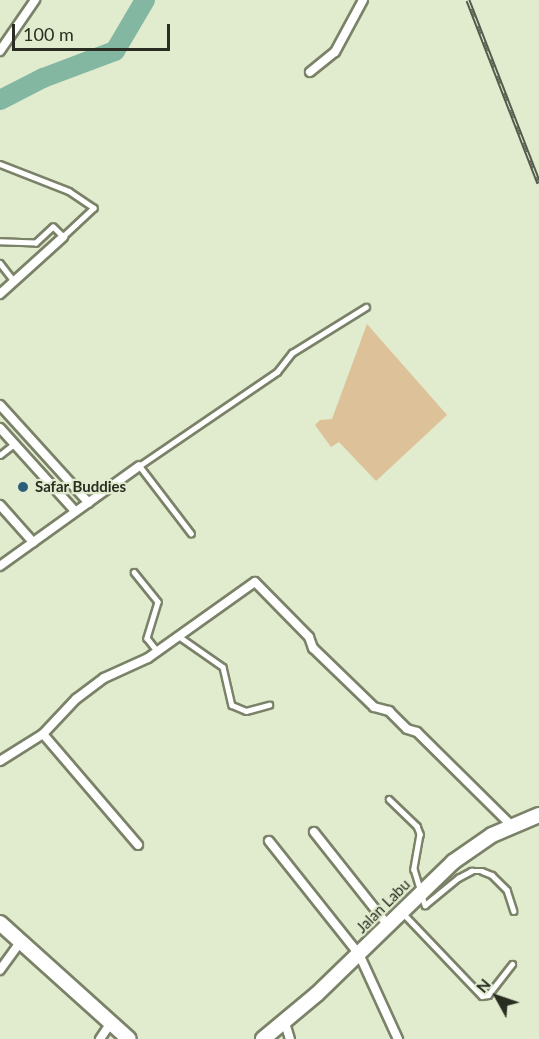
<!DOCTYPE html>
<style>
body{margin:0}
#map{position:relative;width:539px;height:1039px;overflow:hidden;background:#e1ebce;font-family:Lato,sans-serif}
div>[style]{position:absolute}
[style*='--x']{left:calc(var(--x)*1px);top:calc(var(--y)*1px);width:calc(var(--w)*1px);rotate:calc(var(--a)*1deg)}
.green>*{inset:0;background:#ddc199}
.river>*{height:20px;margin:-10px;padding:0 10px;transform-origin:10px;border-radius:10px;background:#83b7a2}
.roads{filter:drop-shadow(2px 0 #7a8268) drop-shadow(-2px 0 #7a8268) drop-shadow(0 2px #7a8268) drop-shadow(0 -2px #7a8268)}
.lane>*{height:4.5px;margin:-2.25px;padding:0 2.25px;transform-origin:2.25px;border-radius:2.25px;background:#fff}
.street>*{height:8px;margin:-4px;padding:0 4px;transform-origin:4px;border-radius:4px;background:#fff}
.primary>*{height:14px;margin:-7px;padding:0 7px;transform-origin:7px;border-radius:7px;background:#fff}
.rail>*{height:5px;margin-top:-2.5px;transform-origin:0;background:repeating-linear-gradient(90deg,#e1ebce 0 9px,#555b4c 0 18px);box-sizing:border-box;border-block:2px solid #555b4c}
.dots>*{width:16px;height:16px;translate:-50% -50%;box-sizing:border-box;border:3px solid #e1ebce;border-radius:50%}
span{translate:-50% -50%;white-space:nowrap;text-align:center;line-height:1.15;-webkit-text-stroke:4.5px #e1ebce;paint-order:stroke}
.poi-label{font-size:15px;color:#292d22;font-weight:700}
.left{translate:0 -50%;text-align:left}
.street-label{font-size:15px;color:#292d22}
.north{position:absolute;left:467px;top:967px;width:60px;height:60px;-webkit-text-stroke:4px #e1ebce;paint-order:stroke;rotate:310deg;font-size:16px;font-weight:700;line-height:24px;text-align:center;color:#292d22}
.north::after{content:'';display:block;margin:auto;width:21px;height:27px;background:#292d22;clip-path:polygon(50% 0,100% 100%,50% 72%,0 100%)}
.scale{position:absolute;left:12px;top:24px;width:158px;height:27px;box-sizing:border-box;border:3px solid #292d22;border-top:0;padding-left:8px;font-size:18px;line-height:21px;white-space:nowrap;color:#292d22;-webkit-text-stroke:4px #e1ebce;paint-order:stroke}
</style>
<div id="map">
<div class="green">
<div style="clip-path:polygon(367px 324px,447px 415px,376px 481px,339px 442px,331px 447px,315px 425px,320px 420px,332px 419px)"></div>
</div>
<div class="river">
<div style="--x:0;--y:100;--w:48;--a:-27.1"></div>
<div style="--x:43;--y:78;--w:77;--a:-20.6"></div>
<div style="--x:115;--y:51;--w:59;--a:-59.5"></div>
</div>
<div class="roads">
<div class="lane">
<div style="--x:0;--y:164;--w:74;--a:21.4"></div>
<div style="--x:69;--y:191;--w:30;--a:34"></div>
<div style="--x:94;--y:208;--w:42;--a:136.9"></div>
<div style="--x:63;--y:237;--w:14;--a:-135"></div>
<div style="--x:53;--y:227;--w:23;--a:137"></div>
<div style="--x:36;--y:243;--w:36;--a:-178"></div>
<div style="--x:0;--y:263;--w:23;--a:52"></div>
<div style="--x:0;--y:455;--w:18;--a:-38"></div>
<div style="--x:191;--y:534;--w:86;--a:-127.4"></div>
<div style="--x:139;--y:466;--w:167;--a:-34.3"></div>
<div style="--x:277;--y:372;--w:24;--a:-52"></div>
<div style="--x:292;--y:353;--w:87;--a:-31.9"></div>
<div style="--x:134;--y:572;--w:38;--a:51"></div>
<div style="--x:158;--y:602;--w:38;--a:107"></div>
<div style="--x:147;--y:638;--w:16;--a:52"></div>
<div style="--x:180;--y:637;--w:52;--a:34.9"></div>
<div style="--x:223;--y:667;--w:39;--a:77"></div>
<div style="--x:232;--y:705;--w:15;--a:23"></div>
<div style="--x:246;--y:711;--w:24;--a:-15"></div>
<div style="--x:389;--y:799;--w:39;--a:44"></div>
<div style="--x:417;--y:826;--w:9;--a:69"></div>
<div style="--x:420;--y:834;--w:36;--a:100"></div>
<div style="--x:414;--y:869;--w:38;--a:73"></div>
<div style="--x:425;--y:905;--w:43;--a:-39.3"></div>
<div style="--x:458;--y:878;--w:15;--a:-28"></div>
<div style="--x:471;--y:871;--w:11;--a:0"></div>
<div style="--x:482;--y:871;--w:11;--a:22"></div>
<div style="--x:492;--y:875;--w:21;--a:45"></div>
<div style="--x:507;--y:890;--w:22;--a:72"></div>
<div style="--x:402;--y:912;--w:116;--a:46.4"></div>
<div style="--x:482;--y:996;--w:6;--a:-9"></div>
<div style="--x:488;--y:995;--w:39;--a:-52"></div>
</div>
<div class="street">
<div style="--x:0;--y:51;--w:62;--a:-55.5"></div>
<div style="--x:310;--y:72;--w:32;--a:-39"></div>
<div style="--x:335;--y:52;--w:59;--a:-61.7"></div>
<div style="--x:0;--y:294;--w:85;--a:-42.1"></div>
<div style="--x:0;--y:405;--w:132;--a:47.8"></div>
<div style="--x:0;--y:428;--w:112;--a:47.9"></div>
<div style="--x:0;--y:505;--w:50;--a:48.3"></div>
<div style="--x:0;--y:566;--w:171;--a:-35.7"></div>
<div style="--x:43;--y:734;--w:146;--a:49.4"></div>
<div style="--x:0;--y:761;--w:51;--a:-32.1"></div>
<div style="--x:43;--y:734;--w:48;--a:-46.7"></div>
<div style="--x:76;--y:699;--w:35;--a:-37"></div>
<div style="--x:104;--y:678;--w:48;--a:-24.4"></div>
<div style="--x:148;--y:658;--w:131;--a:-35.4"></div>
<div style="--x:255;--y:582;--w:77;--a:45.5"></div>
<div style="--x:309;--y:637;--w:12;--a:70"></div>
<div style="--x:313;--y:648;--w:85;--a:44"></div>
<div style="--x:374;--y:707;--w:16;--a:15"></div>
<div style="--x:389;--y:711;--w:25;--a:45"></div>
<div style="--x:407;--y:729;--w:10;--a:17"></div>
<div style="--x:417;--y:732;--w:132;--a:44.7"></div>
<div style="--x:314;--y:832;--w:117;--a:51.6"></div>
<div style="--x:269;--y:841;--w:144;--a:51.5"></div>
<div style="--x:359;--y:954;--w:94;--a:65.4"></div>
<div style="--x:0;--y:970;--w:36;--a:-54"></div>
<div style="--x:285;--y:1023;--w:17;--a:73"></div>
<div style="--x:100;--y:1039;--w:18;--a:-56"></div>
</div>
<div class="primary">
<div style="--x:0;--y:923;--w:173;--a:42"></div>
<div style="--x:263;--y:1039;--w:70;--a:-39.8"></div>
<div style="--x:317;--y:994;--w:190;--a:-44.1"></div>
<div style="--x:453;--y:862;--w:47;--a:-34.7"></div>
<div style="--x:492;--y:835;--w:51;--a:-23.1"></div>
</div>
</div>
<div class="rail">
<div style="--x:468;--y:0;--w:196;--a:68.8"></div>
</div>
<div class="dots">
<div style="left:23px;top:487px;background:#2b5e7b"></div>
</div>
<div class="poi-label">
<span class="left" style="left:35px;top:487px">Safar Buddies</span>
</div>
<div class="street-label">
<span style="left:383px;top:906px;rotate:-45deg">Jalan Labu</span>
</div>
<div class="north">N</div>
<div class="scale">100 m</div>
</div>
